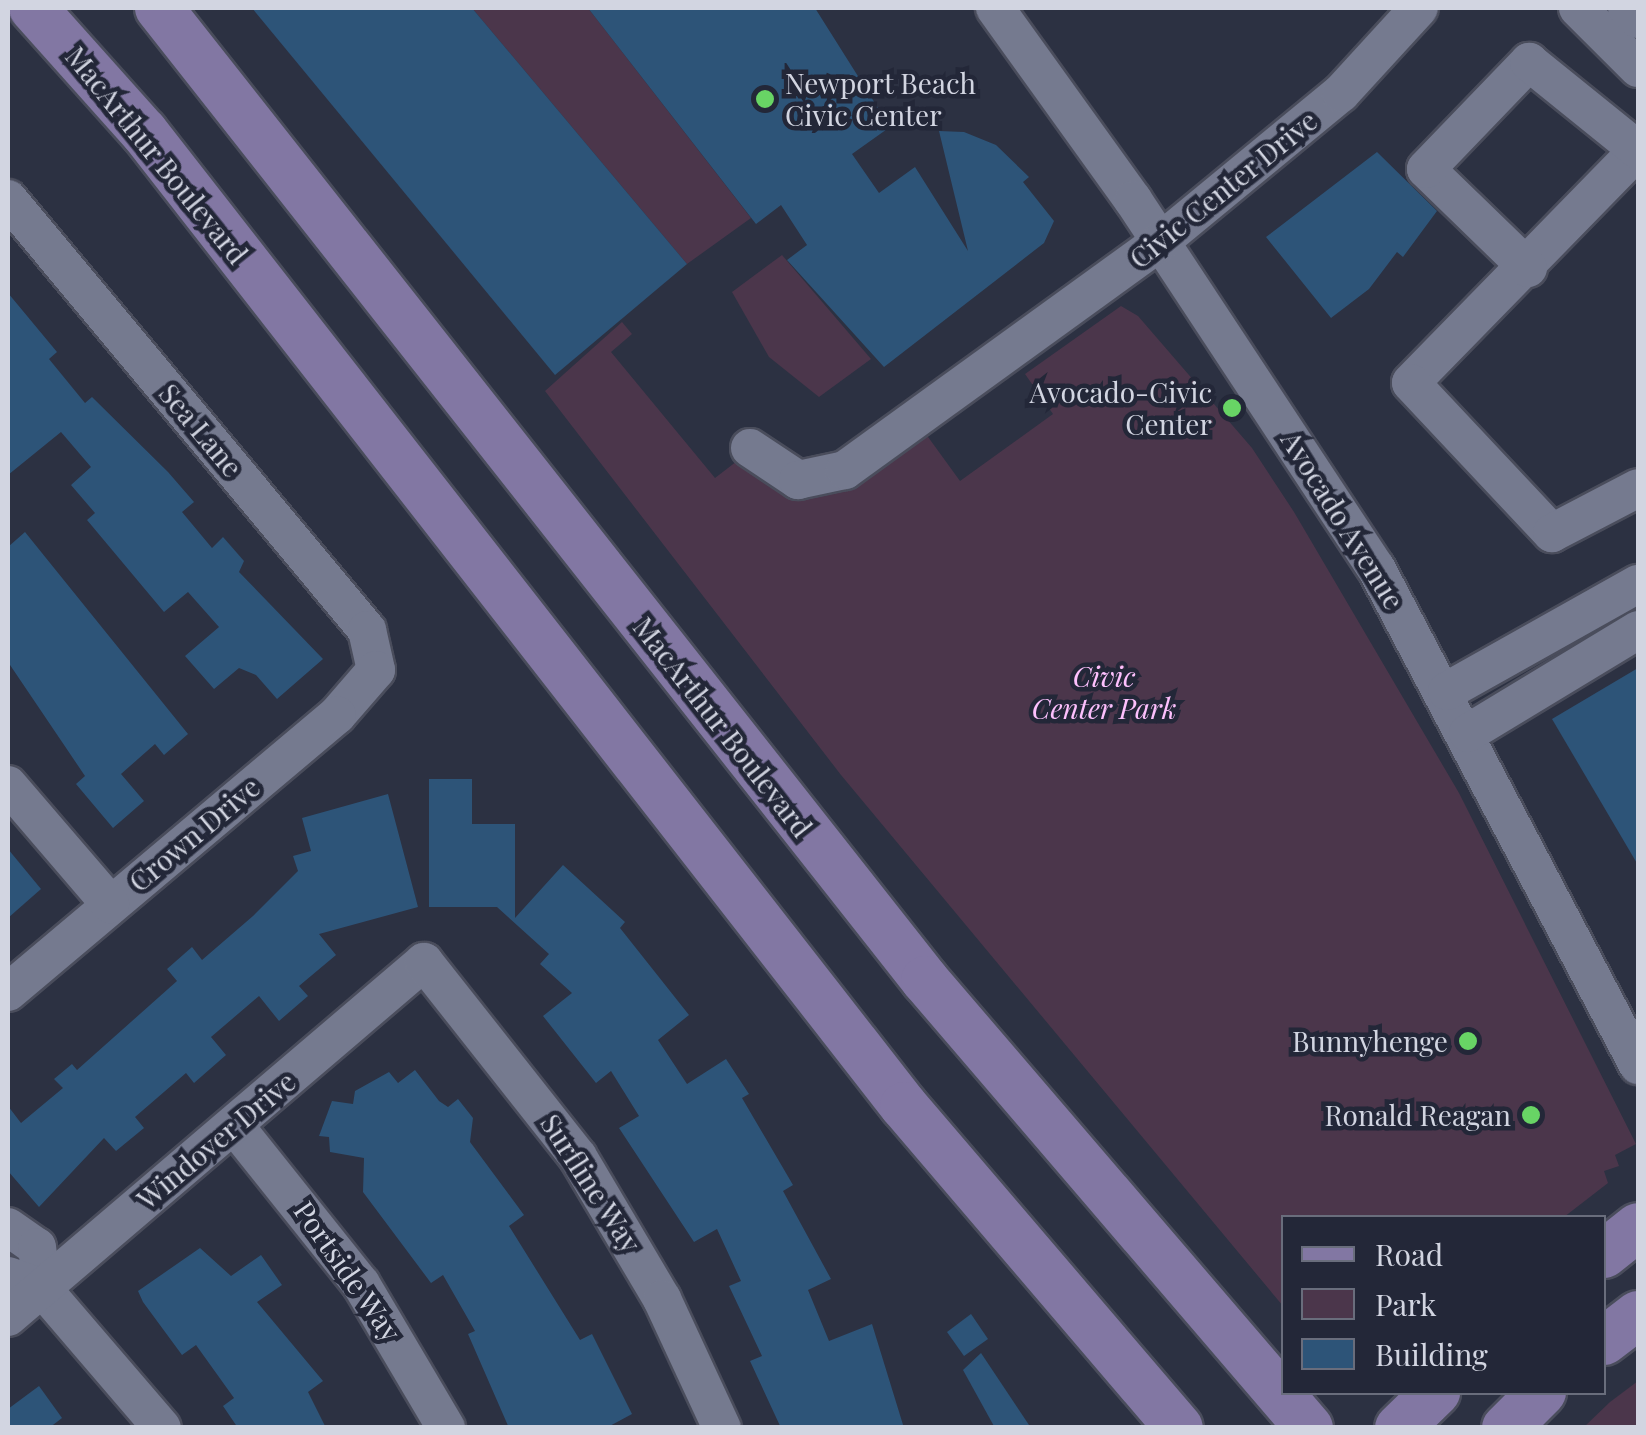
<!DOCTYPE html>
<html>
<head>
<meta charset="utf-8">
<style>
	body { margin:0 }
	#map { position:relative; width:1646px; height:1435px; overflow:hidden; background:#2c3142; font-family:"Playfair Display",serif }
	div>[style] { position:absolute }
	.green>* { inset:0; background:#4b364b }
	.building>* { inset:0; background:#2d5478 }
	.roads { filter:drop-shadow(2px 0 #4a4d5c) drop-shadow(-2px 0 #4a4d5c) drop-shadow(0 2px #4a4d5c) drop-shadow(0 -2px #4a4d5c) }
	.minor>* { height:38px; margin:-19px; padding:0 19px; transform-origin:19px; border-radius:19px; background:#757a8f }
	.major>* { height:48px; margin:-24px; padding:0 24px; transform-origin:24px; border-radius:24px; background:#8277a3 }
	.dots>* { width:28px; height:28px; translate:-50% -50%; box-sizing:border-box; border:5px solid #232738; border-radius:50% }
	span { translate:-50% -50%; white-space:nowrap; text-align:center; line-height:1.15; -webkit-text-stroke:9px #232738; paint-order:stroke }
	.poi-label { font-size:28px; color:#d2d5e1 }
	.left { translate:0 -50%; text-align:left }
	.right { translate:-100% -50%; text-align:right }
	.street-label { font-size:28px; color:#d2d5e1 }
	.park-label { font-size:28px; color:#fdc0fd; font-style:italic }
	.frame { position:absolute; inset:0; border:10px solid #d2d5e1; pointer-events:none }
	.legend { position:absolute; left:1281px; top:1215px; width:325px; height:180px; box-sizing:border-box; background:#232738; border:2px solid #696d7c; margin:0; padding:12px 18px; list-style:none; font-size:30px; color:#d2d5e1 }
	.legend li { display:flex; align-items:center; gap:20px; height:50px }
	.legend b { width:50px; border:2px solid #696d7c }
</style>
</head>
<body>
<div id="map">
	<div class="green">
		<i style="clip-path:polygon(472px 8px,588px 8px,751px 218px,687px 264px)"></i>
		<i style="clip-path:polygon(782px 255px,871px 359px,819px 397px,769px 357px,732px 292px)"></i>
		<i style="clip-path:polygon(1121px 306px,1138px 316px,1252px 448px,1294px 512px,1459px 793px,1636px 1144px,1615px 1155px,1619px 1166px,1604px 1171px,1608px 1183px,1564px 1217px,1284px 1218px,1283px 1306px,841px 775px,545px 391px,622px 322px,632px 334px,611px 352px,715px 478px,741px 458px,785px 490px,923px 430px,960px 481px,1053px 414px,1025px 374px)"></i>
		<i style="clip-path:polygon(1638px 1381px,1638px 1427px,1584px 1427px,1610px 1402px)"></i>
	</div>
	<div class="building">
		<i style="clip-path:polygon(252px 8px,472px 8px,687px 264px,555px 375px)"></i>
		<i style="clip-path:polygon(588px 8px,815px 8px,890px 127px,852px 154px,879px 193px,915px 167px,968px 251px,939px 131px,964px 132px,996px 145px,1029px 177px,1023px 182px,1054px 221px,1044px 243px,884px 367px,787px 260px,807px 245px,781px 205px,756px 224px)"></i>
		<i style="clip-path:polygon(1377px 152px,1437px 211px,1403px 257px,1397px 252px,1369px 289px,1331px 318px,1266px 237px)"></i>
		<i style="clip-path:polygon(8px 293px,57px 352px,49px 359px,85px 403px,92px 397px,168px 472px,194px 502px,182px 512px,212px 548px,223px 537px,244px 561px,239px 572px,323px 659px,277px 699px,256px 675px,239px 668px,214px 689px,185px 656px,219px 627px,188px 592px,164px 612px,87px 520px,95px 513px,71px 485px,91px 467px,61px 432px,8px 475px)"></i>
		<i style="clip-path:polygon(25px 532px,188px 734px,164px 755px,155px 744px,121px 774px,144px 801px,113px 828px,76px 784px,85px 776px,8px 662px,8px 547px)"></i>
		<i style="clip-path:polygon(1638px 668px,1638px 865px,1552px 719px)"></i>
		<i style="clip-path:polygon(429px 779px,472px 779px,472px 824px,515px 824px,515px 918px,563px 865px,625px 922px,620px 928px,689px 1015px,658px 1040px,687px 1084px,726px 1059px,749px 1094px,742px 1098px,793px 1185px,783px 1191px,831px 1279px,808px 1290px,829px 1341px,872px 1324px,904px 1428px,781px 1428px,750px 1361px,762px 1356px,729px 1286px,741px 1281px,717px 1229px,694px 1242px,619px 1128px,639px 1116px,611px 1071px,596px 1083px,543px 1016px,572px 993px,540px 964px,549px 954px,497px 907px,429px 907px)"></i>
		<i style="clip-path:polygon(388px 794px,418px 907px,319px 934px,336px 955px,299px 986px,308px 996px,279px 1021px,259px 996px,211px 1037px,226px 1055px,194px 1083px,186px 1073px,135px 1117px,144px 1128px,116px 1151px,104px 1138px,39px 1207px,8px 1171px,8px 1106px,21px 1123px,63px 1088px,54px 1079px,72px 1064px,77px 1070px,177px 981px,167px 969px,192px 947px,202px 960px,253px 916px,298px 871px,293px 856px,311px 851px,302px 818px)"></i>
		<i style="clip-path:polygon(8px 849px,41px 889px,8px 918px)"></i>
		<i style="clip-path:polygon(415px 1070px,439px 1101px,448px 1107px,458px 1099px,473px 1118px,470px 1142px,524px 1215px,509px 1226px,580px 1340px,592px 1334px,632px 1414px,606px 1428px,509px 1428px,468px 1334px,475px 1331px,443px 1275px,431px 1283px,363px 1192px,364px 1158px,330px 1152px,329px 1137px,319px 1136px,332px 1101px,353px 1104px,355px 1091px,389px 1072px,398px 1083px)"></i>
		<i style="clip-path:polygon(200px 1248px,231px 1276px,261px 1255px,282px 1285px,257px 1302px,323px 1381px,308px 1392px,326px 1428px,238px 1428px,223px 1406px,234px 1398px,196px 1345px,182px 1355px,143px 1302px,138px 1291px)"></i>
		<i style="clip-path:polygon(971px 1314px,988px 1339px,964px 1356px,947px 1332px)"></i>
		<i style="clip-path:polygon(981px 1353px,1031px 1428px,995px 1428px,963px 1370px)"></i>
		<i style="clip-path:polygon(39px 1386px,62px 1418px,49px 1428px,8px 1428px,8px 1409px)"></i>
	</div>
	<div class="roads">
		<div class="minor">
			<i style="left:995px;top:8px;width:236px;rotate:54.3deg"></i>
			<i style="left:1133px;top:200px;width:441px;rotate:56.6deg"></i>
			<i style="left:1376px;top:568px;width:562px;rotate:62.2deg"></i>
			<i style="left:1578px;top:8px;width:85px;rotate:45deg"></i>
			<i style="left:1627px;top:8px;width:16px;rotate:45deg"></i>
			<i style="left:1638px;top:150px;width:325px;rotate:134.3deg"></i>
			<i style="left:1411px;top:383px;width:206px;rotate:46.8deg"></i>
			<i style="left:1552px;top:533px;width:97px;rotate:-27.6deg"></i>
			<i style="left:8px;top:199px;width:561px;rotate:50.21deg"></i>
			<i style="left:367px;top:630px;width:41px;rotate:77.3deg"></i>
			<i style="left:376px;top:670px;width:60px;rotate:130.9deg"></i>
			<i style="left:337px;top:715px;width:430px;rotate:139.9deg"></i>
			<i style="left:1528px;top:268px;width:142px;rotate:-135.9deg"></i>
			<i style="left:1426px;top:169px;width:149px;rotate:-46.1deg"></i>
			<i style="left:1529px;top:62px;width:140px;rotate:38.9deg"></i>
			<i style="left:750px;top:448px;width:58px;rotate:33.7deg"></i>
			<i style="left:798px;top:480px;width:48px;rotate:-12deg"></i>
			<i style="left:845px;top:470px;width:389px;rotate:-35.9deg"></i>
			<i style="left:1160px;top:242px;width:234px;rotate:-39.5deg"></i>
			<i style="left:1341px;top:93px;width:115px;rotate:-47.5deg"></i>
			<i style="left:1447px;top:691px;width:219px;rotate:-29.3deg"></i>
			<i style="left:1468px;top:733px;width:199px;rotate:-31.2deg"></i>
			<i style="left:8px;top:785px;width:157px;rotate:49.4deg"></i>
			<i style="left:234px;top:1125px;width:203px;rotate:51.4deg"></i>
			<i style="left:361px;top:1284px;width:167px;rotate:59.4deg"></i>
			<i style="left:8px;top:1227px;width:35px;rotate:35deg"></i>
			<i style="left:37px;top:1247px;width:41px;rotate:83deg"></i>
			<i style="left:8px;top:1276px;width:36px;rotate:19deg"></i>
			<i style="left:42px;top:1288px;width:184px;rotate:49.4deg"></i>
			<i style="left:8px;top:1317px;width:547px;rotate:-40.48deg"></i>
			<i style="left:424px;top:962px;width:248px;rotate:51.7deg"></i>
			<i style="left:578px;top:1157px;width:165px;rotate:59.4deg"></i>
			<i style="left:662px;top:1299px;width:142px;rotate:65.1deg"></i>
		</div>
		<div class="major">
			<i style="left:33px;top:8px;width:166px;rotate:48.2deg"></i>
			<i style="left:144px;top:132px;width:1235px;rotate:52.04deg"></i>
			<i style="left:904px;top:1106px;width:423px;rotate:49.5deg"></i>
			<i style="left:159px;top:8px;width:1238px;rotate:51.76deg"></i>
			<i style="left:925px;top:980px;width:590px;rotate:49.4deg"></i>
			<i style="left:1604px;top:1254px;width:43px;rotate:-38.5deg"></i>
			<i style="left:1604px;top:1341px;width:43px;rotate:-37.4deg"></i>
			<i style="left:1399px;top:1428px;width:52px;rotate:-44.2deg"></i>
			<i style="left:1506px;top:1428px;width:51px;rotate:-45deg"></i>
		</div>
	</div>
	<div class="dots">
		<i style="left:765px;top:99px;background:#68d465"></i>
		<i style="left:1232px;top:408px;background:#68d465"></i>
		<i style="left:1468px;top:1041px;background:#68d465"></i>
		<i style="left:1531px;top:1115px;background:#68d465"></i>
	</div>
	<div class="poi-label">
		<span class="left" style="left:785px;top:99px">Newport Beach<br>Civic Center</span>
		<span class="right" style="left:1212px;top:408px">Avocado-Civic<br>Center</span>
		<span class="right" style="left:1448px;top:1041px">Bunnyhenge</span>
		<span class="right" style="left:1511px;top:1115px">Ronald Reagan</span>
	</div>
	<div class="street-label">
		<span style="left:157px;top:155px;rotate:51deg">MacArthur Boulevard</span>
		<span style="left:1223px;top:189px;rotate:-39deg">Civic Center Drive</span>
		<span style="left:201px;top:430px;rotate:50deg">Sea Lane</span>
		<span style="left:1343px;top:520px;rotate:58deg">Avocado Avenue</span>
		<span style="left:723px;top:727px;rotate:52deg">MacArthur Boulevard</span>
		<span style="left:194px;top:834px;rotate:-40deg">Crown Drive</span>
		<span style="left:216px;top:1140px;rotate:-40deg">Windover Drive</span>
		<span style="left:591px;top:1183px;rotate:57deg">Surfline Way</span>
		<span style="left:348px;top:1271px;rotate:55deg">Portside Way</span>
	</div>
	<div class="park-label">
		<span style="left:1104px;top:692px">Civic<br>Center Park</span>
	</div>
	<div class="frame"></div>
	<ul class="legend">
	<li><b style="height:12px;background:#8277a3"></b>Road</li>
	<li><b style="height:28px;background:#4b364b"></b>Park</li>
	<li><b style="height:28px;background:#2d5478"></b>Building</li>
	</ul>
</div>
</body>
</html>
